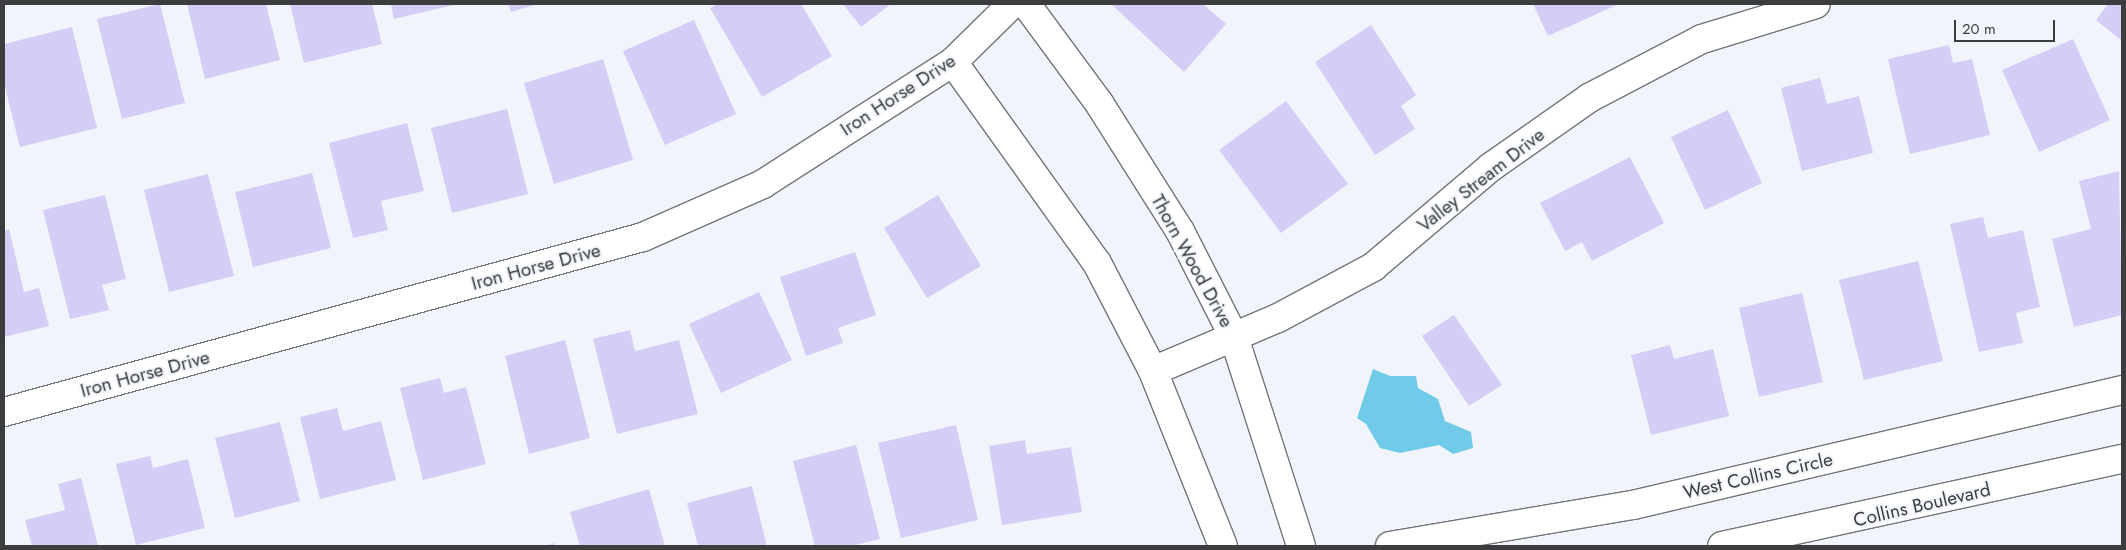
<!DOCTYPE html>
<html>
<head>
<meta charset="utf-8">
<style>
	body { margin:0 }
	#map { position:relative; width:2126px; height:550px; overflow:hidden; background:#f1f5fb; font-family:Jost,sans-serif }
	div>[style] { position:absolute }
	.water>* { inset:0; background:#70cbe8 }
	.building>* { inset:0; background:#d4cdf6 }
	.roads { filter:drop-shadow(1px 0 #72757a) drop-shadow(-1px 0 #72757a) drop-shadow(0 1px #72757a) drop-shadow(0 -1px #72757a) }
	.minor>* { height:28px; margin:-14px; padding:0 14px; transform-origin:14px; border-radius:14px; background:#fff }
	span { translate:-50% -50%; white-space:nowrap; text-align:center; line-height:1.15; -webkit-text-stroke:4px #f1f5fb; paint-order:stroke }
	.street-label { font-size:19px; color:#3b3d3f }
	.frame { position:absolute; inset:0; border:5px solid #3b3d3f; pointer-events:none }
	.scale { position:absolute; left:1954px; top:20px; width:101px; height:22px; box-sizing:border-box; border:2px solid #3b3d3f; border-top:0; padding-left:6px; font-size:15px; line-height:18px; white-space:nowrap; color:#3b3d3f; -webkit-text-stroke:4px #f1f5fb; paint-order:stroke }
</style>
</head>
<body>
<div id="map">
	<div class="water">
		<i style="clip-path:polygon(1373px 369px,1390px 376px,1416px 376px,1418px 388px,1438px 399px,1445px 421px,1471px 432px,1473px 448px,1453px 454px,1439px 445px,1400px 453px,1380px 448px,1366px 424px,1357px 418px)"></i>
	</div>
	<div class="building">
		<i style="clip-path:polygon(160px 4px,185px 103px,122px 119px,97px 19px)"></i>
		<i style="clip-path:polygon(187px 4px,266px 4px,280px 60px,205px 79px)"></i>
		<i style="clip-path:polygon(290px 4px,372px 4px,382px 44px,304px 63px)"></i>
		<i style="clip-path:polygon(391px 4px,458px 4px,394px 19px)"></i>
		<i style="clip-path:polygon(508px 4px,538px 4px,511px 12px)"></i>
		<i style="clip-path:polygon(718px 4px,801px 4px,832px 56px,762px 97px,710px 8px)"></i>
		<i style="clip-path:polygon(843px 4px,891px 4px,861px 27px)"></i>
		<i style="clip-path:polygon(1111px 4px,1203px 4px,1226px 24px,1184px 72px)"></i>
		<i style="clip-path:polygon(1533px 4px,1619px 4px,1548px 36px)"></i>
		<i style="clip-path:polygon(2108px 4px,2122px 4px,2122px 41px,2096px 20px)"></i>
		<i style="clip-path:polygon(694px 20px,736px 114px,665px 145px,623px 51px)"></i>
		<i style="clip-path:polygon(1371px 25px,1416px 95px,1401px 106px,1415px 129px,1375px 155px,1315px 62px)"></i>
		<i style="clip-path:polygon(72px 27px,97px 128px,20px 147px,4px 83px,4px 44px)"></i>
		<i style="clip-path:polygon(2073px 39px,2110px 120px,2039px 152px,2002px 70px)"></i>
		<i style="clip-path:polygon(1949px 45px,1953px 63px,1972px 59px,1990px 135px,1910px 154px,1888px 59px)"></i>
		<i style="clip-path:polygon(603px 59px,633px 160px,554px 184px,524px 83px)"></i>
		<i style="clip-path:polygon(1820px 78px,1827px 104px,1859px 96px,1873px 153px,1802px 171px,1781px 88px)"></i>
		<i style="clip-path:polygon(1286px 101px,1348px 184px,1281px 233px,1219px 150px)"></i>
		<i style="clip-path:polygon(507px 109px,528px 194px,452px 213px,431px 128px)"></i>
		<i style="clip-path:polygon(1728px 110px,1762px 183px,1705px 210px,1671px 137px)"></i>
		<i style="clip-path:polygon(407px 123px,424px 191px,381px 201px,388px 230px,353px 238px,329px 143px)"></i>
		<i style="clip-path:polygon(1630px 157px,1664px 223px,1592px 261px,1582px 242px,1565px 251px,1540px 203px)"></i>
		<i style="clip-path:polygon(2119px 171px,2122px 315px,2074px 327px,2052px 239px,2091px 229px,2079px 181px)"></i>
		<i style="clip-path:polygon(312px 173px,331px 248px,253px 267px,235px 192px)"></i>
		<i style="clip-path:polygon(208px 174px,234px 276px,169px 292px,144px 190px)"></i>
		<i style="clip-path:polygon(105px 195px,126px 279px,102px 285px,109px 310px,70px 319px,43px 210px)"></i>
		<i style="clip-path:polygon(938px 195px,981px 266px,927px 298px,884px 228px)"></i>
		<i style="clip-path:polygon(1983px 217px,1988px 238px,2023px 230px,2040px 307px,2016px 313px,2023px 343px,1979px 352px,1950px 224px)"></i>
		<i style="clip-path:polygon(9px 229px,24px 292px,39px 288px,49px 326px,4px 337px,4px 231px)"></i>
		<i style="clip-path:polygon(855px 252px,876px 315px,838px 328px,843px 343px,806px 356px,780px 277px)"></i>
		<i style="clip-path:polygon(1918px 261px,1943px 361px,1864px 380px,1839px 280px)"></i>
		<i style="clip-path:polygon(759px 292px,792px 360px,721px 393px,689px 324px)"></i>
		<i style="clip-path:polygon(1802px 293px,1823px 382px,1759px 397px,1739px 308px)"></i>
		<i style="clip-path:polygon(1454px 315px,1502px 385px,1469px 406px,1422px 336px)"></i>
		<i style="clip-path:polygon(630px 330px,635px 351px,679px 340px,698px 414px,617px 434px,593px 339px)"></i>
		<i style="clip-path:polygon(565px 340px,590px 438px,529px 454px,505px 356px)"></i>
		<i style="clip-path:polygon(1670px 345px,1674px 359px,1713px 349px,1729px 416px,1651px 435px,1631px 355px)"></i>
		<i style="clip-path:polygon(440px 378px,444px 393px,466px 387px,486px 464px,423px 480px,400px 388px)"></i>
		<i style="clip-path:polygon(337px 408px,343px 431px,381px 421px,396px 480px,320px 499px,300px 417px)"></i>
		<i style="clip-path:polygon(280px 422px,300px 501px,235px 518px,215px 438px)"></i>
		<i style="clip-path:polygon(956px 425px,978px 520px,901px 538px,878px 443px)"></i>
		<i style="clip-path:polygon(1025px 440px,1027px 454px,1071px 447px,1082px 512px,1002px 525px,989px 446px)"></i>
		<i style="clip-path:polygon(856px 445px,880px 539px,851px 546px,815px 546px,793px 461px)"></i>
		<i style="clip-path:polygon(150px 456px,153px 468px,188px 459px,205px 528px,136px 545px,116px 464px)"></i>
		<i style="clip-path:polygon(81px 478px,98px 546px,32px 546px,25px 520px,65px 510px,58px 484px)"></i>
		<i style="clip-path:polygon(752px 486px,767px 546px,698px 546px,687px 503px)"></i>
		<i style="clip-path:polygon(649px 489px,665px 546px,580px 546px,570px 512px)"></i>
		<i style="clip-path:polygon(554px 543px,555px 546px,544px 546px)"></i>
	</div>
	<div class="roads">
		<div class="minor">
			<i style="left:1026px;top:4px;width:123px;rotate:53.6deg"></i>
			<i style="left:1099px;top:103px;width:151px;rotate:57.7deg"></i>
			<i style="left:1180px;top:231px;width:119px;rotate:63deg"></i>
			<i style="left:1234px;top:337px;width:219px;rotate:72.2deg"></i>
			<i style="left:953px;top:62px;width:247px;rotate:54.4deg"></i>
			<i style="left:1097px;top:263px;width:122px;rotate:62.6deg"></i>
			<i style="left:1153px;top:371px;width:188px;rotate:68.2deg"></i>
			<i style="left:1153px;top:371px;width:136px;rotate:-23deg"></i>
			<i style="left:1278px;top:318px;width:108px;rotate:-28.2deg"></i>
			<i style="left:1373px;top:267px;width:155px;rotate:-40.3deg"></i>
			<i style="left:1491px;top:167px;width:120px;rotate:-35.1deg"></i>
			<i style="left:1589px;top:98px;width:127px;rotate:-27.6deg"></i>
			<i style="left:1702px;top:39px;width:119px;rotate:-17.1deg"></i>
			<i style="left:4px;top:412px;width:663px;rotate:-15.32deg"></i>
			<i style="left:643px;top:237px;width:131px;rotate:-23.8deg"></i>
			<i style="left:763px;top:184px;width:226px;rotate:-32.7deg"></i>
			<i style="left:953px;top:62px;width:83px;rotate:-44.5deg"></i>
			<i style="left:1390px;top:546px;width:246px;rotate:-9.6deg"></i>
			<i style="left:1633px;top:505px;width:502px;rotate:-13.23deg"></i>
			<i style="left:1722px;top:546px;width:409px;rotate:-12.3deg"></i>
		</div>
	</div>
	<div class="street-label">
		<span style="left:898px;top:95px;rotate:-33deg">Iron Horse Drive</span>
		<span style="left:1481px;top:180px;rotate:-38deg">Valley Stream Drive</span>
		<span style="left:1192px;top:261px;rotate:61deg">Thorn Wood Drive</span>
		<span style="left:536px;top:267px;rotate:-15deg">Iron Horse Drive</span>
		<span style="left:145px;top:374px;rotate:-15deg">Iron Horse Drive</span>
		<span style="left:1758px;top:476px;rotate:-13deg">West Collins Circle</span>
		<span style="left:1922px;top:505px;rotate:-13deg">Collins Boulevard</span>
	</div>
	<div class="frame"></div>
	<div class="scale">20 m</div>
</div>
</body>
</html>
